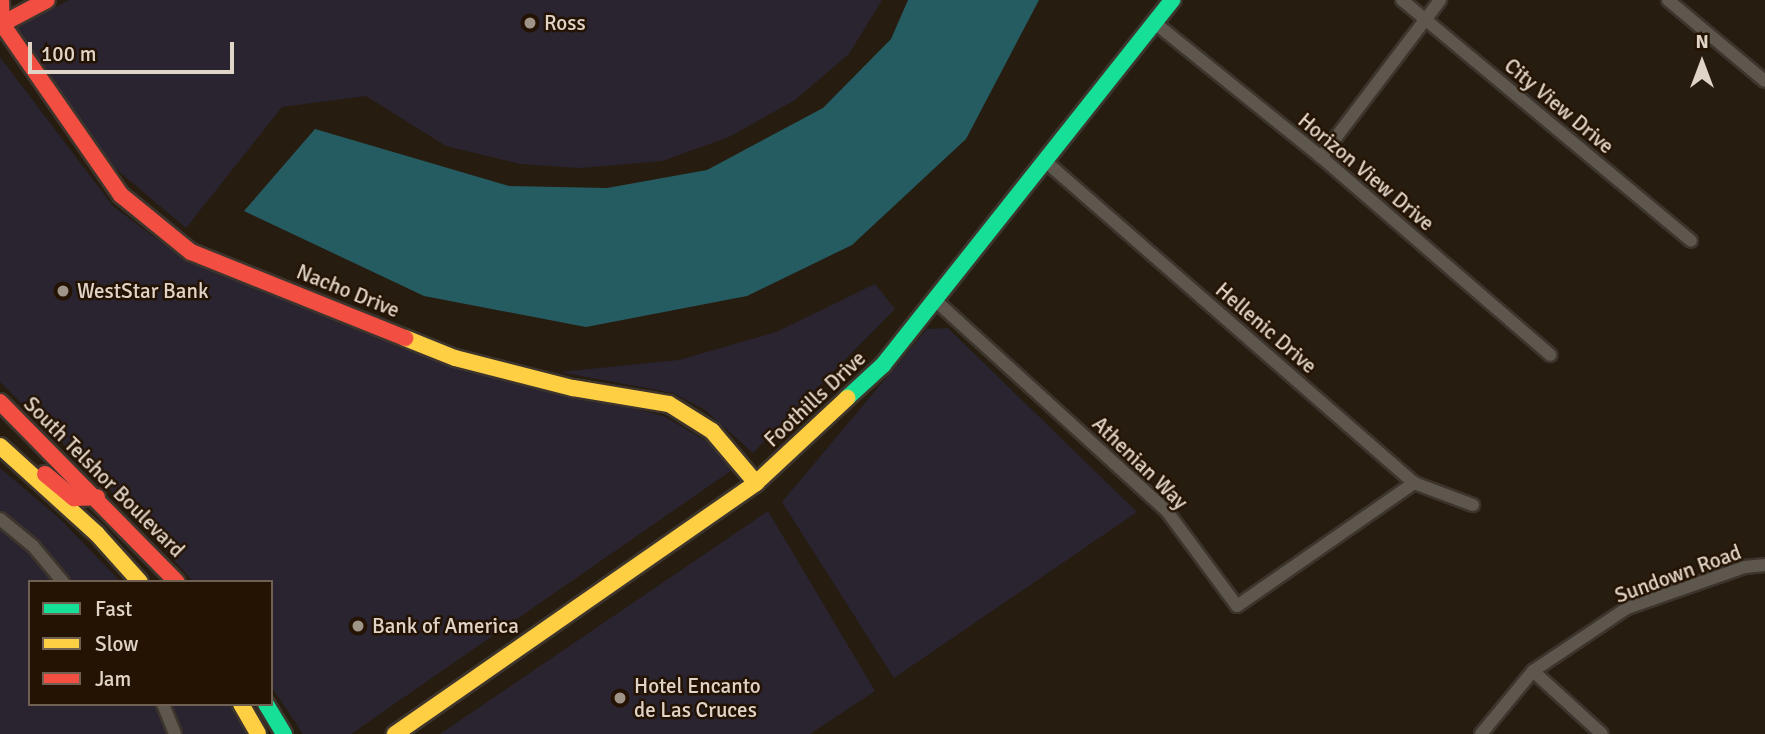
<!DOCTYPE html>
<html>
<head>
<meta charset="utf-8">
<style>
	body { margin:0 }
	#map { position:relative; width:1765px; height:734px; overflow:hidden; background:#261c10; font-family:Signika,sans-serif }
	div>[style] { position:absolute }
	.commercial>* { inset:0; background:#292430 }
	.water>* { inset:0; background:#255c62 }
	.roads { filter:drop-shadow(2px 0 #3d352d) drop-shadow(-2px 0 #3d352d) drop-shadow(0 2px #3d352d) drop-shadow(0 -2px #3d352d) }
	.street>* { height:12px; margin:-6px; padding:0 6px; transform-origin:6px; border-radius:6px; background:#5e574e }
	.fast>* { height:16px; margin:-8px; padding:0 8px; transform-origin:8px; border-radius:8px; background:#16e098 }
	.slow>* { height:16px; margin:-8px; padding:0 8px; transform-origin:8px; border-radius:8px; background:#ffcf43 }
	.jam>* { height:16px; margin:-8px; padding:0 8px; transform-origin:8px; border-radius:8px; background:#f24e42 }
	.dots>* { width:19px; height:19px; translate:-50% -50%; box-sizing:border-box; border:4px solid #241302; border-radius:50% }
	span { translate:-50% -50%; white-space:nowrap; text-align:center; line-height:1.15; -webkit-text-stroke:5px #241302; paint-order:stroke }
	.poi-label { font-size:21px; color:#e0d4c8 }
	.left { translate:0 -50%; text-align:left }
	.street-label { font-size:21px; color:#e0d4c8 }
	.legend { position:absolute; left:28px; top:580px; width:245px; height:126px; box-sizing:border-box; background:#241302; border:2px solid #6f6051; margin:0; padding:9px 12px; list-style:none; font-size:21px; color:#e0d4c8 }
	.legend li { display:flex; align-items:center; gap:14px; height:35px }
	.legend b { width:35px; border:2px solid #6f6051 }
	.north { position:absolute; left:1667px; top:28px; width:70px; height:70px; -webkit-text-stroke:5px #241302; paint-order:stroke; rotate:0deg; font-size:19px; font-weight:700; line-height:28px; text-align:center; color:#e0d4c8 }
	.north::after { content:''; display:block; margin:auto; width:24px; height:32px; background:#e0d4c8; clip-path:polygon(50% 0,100% 100%,50% 72%,0 100%) }
	.scale { position:absolute; left:28px; top:42px; width:206px; height:32px; box-sizing:border-box; border:4px solid #e0d4c8; border-top:0; padding-left:9px; font-size:21px; line-height:24px; white-space:nowrap; color:#e0d4c8; -webkit-text-stroke:5px #241302; paint-order:stroke }
</style>
</head>
<body>
<div id="map">
	<div class="commercial">
		<i style="clip-path:polygon(69px 0,882px 0,849px 54px,795px 100px,729px 137px,662px 161px,580px 168px,520px 164px,446px 146px,366px 96px,282px 107px,186px 228px,116px 169px,14px 28px)"></i>
		<i style="clip-path:polygon(0 57px,113px 206px,174px 252px,455px 366px,664px 416px,706px 441px,732px 470px,351px 734px,303px 734px,271px 686px,271px 582px,193px 582px,136px 516px,0 382px)"></i>
		<i style="clip-path:polygon(875px 284px,895px 309px,753px 453px,705px 410px,673px 393px,560px 372px,679px 360px,776px 332px)"></i>
		<i style="clip-path:polygon(948px 328px,1137px 512px,894px 678px,782px 502px,927px 329px)"></i>
		<i style="clip-path:polygon(0 468px,58px 517px,121px 582px,30px 582px,30px 704px,241px 704px,258px 734px,0 734px)"></i>
		<i style="clip-path:polygon(768px 511px,875px 691px,810px 734px,440px 734px)"></i>
	</div>
	<div class="water">
		<i style="clip-path:polygon(908px 0,1039px 0,966px 139px,852px 245px,747px 296px,586px 327px,424px 296px,244px 211px,315px 129px,509px 186px,607px 188px,707px 170px,823px 108px,891px 39px)"></i>
	</div>
	<div class="roads">
		<div class="street">
			<i style="left:1402px;top:0;width:376px;rotate:39.8deg"></i>
			<i style="left:1668px;top:0;width:126px;rotate:39.9deg"></i>
			<i style="left:1155px;top:23px;width:213px;rotate:38.9deg"></i>
			<i style="left:1321px;top:157px;width:303px;rotate:40.8deg"></i>
			<i style="left:1321px;top:157px;width:197px;rotate:-52.8deg"></i>
			<i style="left:1045px;top:161px;width:490px;rotate:41.1deg"></i>
			<i style="left:1414px;top:483px;width:63px;rotate:20.4deg"></i>
			<i style="left:936px;top:301px;width:311px;rotate:42.3deg"></i>
			<i style="left:1166px;top:510px;width:119px;rotate:53.5deg"></i>
			<i style="left:1237px;top:606px;width:216px;rotate:-34.8deg"></i>
			<i style="left:0;top:519px;width:43px;rotate:39.3deg"></i>
			<i style="left:33px;top:546px;width:47px;rotate:50.2deg"></i>
			<i style="left:1533px;top:671px;width:93px;rotate:42.4deg"></i>
			<i style="left:163px;top:704px;width:32px;rotate:68deg"></i>
			<i style="left:1481px;top:734px;width:82px;rotate:-50.5deg"></i>
			<i style="left:1533px;top:671px;width:113px;rotate:-33.8deg"></i>
			<i style="left:1627px;top:608px;width:125px;rotate:-19.2deg"></i>
			<i style="left:1745px;top:567px;width:20px;rotate:-6deg"></i>
		</div>
		<div class="fast">
			<i style="left:847px;top:398px;width:49px;rotate:-42.5deg"></i>
			<i style="left:883px;top:365px;width:466px;rotate:-51.6deg"></i>
			<i style="left:266px;top:704px;width:35px;rotate:59deg"></i>
		</div>
		<div class="slow">
			<i style="left:405px;top:338px;width:54px;rotate:21.8deg"></i>
			<i style="left:455px;top:358px;width:122px;rotate:14.3deg"></i>
			<i style="left:573px;top:388px;width:97px;rotate:9.5deg"></i>
			<i style="left:669px;top:404px;width:51px;rotate:32.1deg"></i>
			<i style="left:712px;top:431px;width:68px;rotate:49.8deg"></i>
			<i style="left:0;top:446px;width:131px;rotate:42.2deg"></i>
			<i style="left:97px;top:534px;width:64px;rotate:48.1deg"></i>
			<i style="left:241px;top:704px;width:34px;rotate:60deg"></i>
			<i style="left:395px;top:734px;width:440px;rotate:-34.8deg"></i>
			<i style="left:756px;top:483px;width:125px;rotate:-43deg"></i>
		</div>
		<div class="jam">
			<i style="left:1px;top:0;width:23px;rotate:88deg"></i>
			<i style="left:0;top:21px;width:212px;rotate:55.2deg"></i>
			<i style="left:121px;top:195px;width:90px;rotate:39.2deg"></i>
			<i style="left:191px;top:252px;width:231px;rotate:21.9deg"></i>
			<i style="left:0;top:25px;width:53px;rotate:-28deg"></i>
			<i style="left:0;top:402px;width:252px;rotate:45.5deg"></i>
			<i style="left:45px;top:474px;width:38px;rotate:40deg"></i>
			<i style="left:74px;top:498px;width:23px;rotate:-2deg"></i>
		</div>
	</div>
	<div class="dots">
		<i style="left:530px;top:23px;background:#9f9488"></i>
		<i style="left:63px;top:291px;background:#9f9488"></i>
		<i style="left:358px;top:626px;background:#9f9488"></i>
		<i style="left:620px;top:698px;background:#9f9488"></i>
	</div>
	<div class="poi-label">
		<span class="left" style="left:544px;top:23px">Ross</span>
		<span class="left" style="left:77px;top:291px">WestStar Bank</span>
		<span class="left" style="left:372px;top:626px">Bank of America</span>
		<span class="left" style="left:634px;top:698px">Hotel Encanto<br>de Las Cruces</span>
	</div>
	<div class="street-label">
		<span style="left:1559px;top:106px;rotate:40deg">City View Drive</span>
		<span style="left:1366px;top:172px;rotate:40deg">Horizon View Drive</span>
		<span style="left:348px;top:291px;rotate:22deg">Nacho Drive</span>
		<span style="left:1266px;top:328px;rotate:41deg">Hellenic Drive</span>
		<span style="left:815px;top:399px;rotate:-43deg">Foothills Drive</span>
		<span style="left:1140px;top:463px;rotate:44deg">Athenian Way</span>
		<span style="left:104px;top:477px;rotate:45deg">South Telshor Boulevard</span>
		<span style="left:1678px;top:574px;rotate:-20deg">Sundown Road</span>
	</div>
	<ul class="legend">
	<li><b style="height:9px;background:#16e098"></b>Fast</li>
	<li><b style="height:9px;background:#ffcf43"></b>Slow</li>
	<li><b style="height:9px;background:#f24e42"></b>Jam</li>
	</ul>
	<div class="north">N</div>
	<div class="scale">100 m</div>
</div>
</body>
</html>
